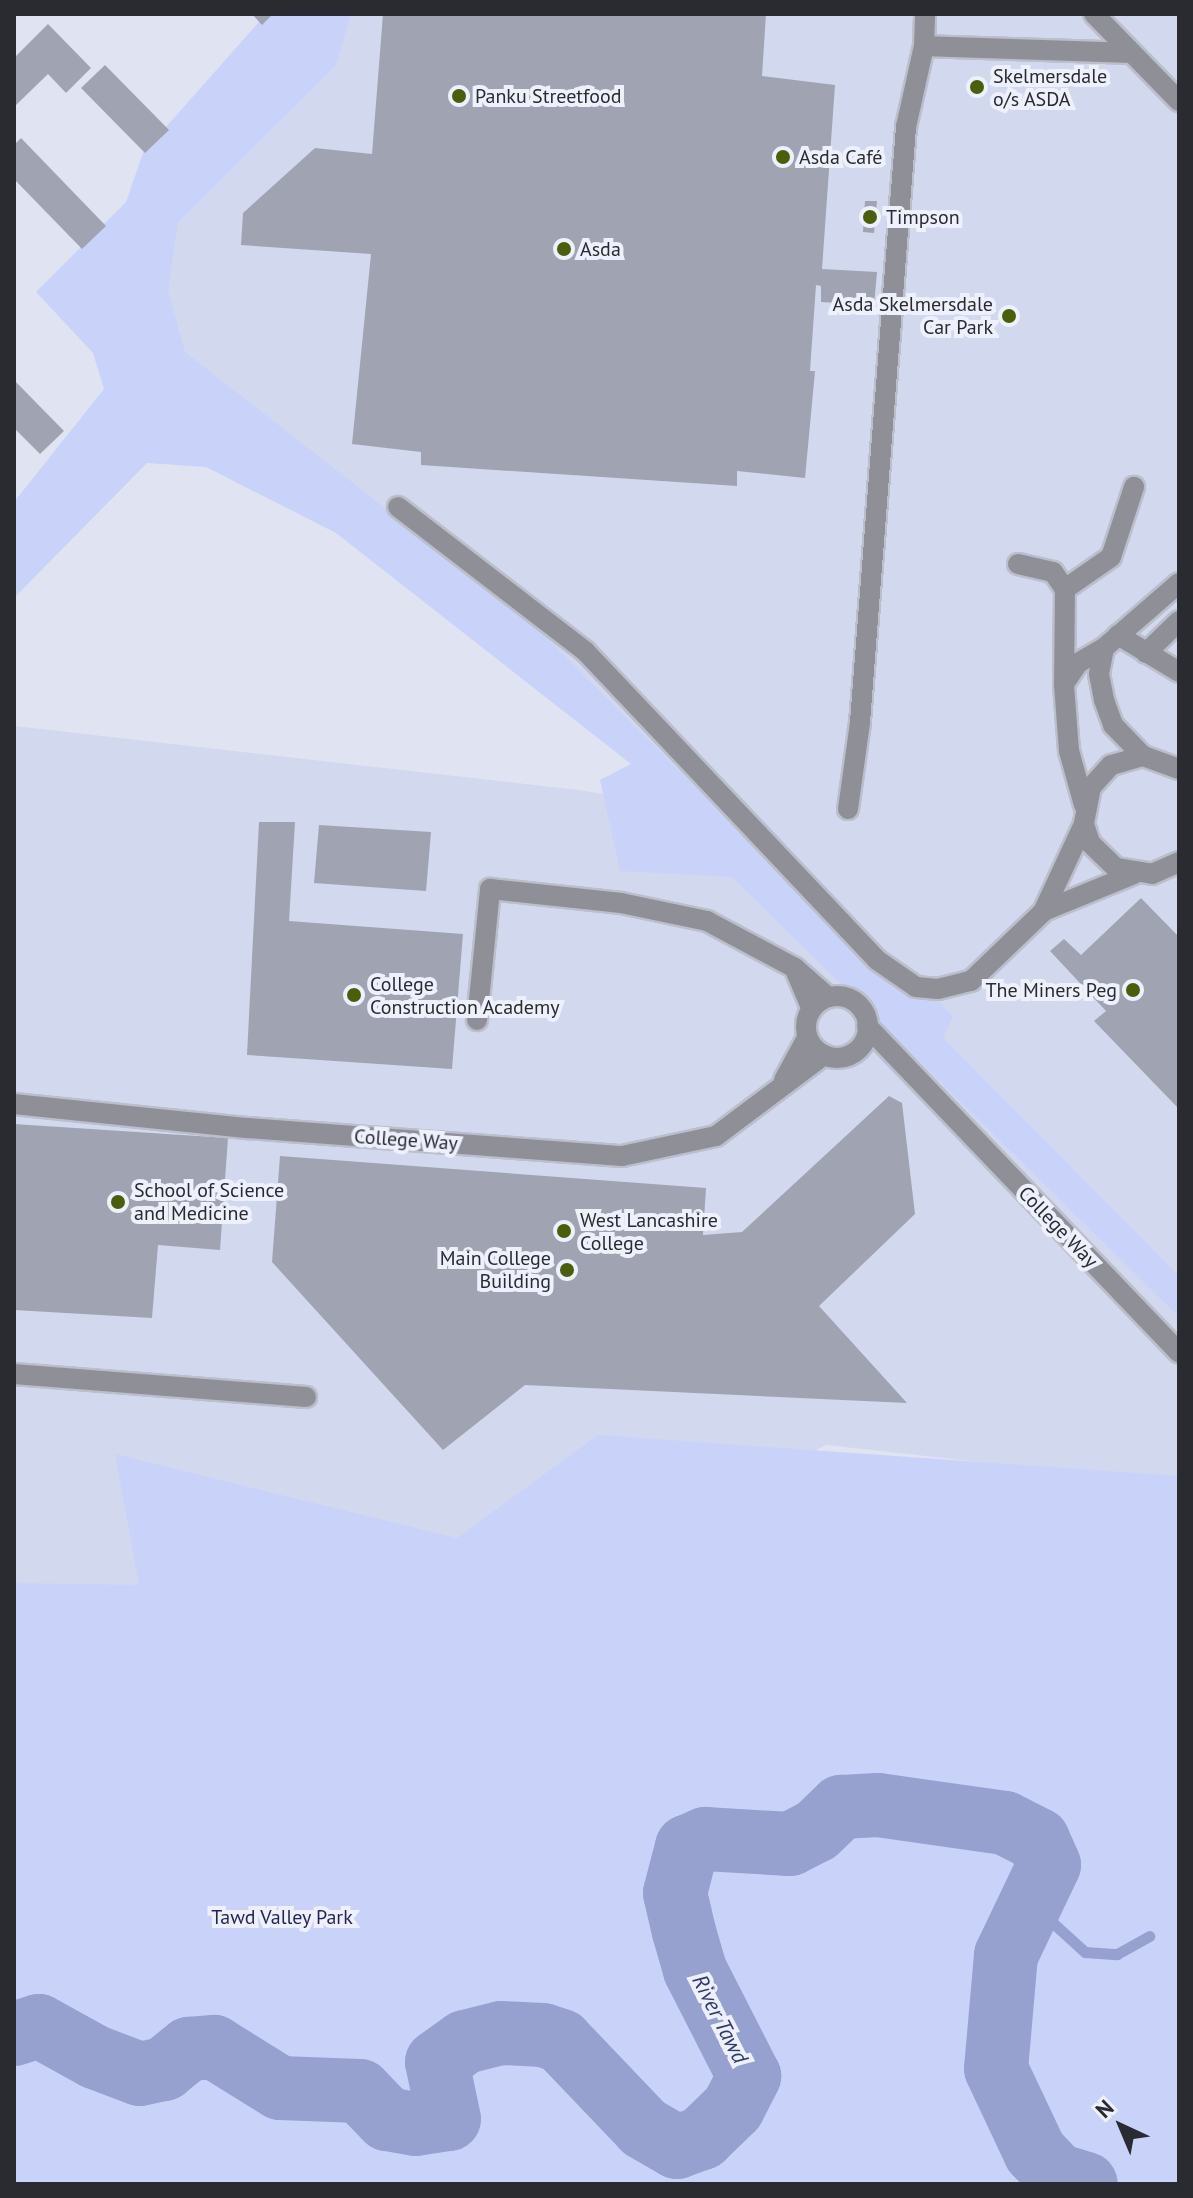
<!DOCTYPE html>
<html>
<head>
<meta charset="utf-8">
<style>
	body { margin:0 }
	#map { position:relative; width:1193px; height:2198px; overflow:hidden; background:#e0e3f2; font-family:"PT Sans",sans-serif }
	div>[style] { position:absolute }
	.built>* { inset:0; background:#d2d8ee }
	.green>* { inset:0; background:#c9d3fa }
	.stream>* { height:11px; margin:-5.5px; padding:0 5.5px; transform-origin:5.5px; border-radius:5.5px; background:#96a1d0 }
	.river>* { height:64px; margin:-32px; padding:0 32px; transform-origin:32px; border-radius:32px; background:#96a1d0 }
	.building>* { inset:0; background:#a0a4b2 }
	.roads { filter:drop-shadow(2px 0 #bbbecb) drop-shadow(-2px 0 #bbbecb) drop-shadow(0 2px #bbbecb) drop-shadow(0 -2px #bbbecb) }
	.service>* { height:20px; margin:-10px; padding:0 10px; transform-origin:10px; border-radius:10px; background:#8f9097 }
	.minor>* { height:20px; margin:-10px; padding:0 10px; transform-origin:10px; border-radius:10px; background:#8f9097 }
	.minor>.ring { margin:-10px; padding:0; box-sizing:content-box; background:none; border:20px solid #8f9097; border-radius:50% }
	.dots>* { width:22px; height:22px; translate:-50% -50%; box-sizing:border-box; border:4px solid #eef1fd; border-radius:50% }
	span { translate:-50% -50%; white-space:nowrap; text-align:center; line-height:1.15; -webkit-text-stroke:8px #eef1fd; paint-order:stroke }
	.poi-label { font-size:20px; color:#292b30 }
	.left { translate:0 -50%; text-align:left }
	.right { translate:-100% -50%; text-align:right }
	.street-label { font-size:20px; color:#292b30 }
	.park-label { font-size:20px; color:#1f245c }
	.water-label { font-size:22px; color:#313973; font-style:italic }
	.frame { position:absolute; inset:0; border:16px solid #292b30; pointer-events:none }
	.north { position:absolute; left:1081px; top:2086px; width:80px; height:80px; -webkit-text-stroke:6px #eef1fd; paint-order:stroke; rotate:316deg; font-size:22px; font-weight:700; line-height:32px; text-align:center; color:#292b30 }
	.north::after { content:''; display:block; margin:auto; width:28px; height:36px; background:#292b30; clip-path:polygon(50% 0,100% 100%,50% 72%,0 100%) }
</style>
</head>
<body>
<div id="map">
	<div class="built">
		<i style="clip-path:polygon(343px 14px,1179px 14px,1179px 1484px,827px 1445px,511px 1581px,242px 1575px,14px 1604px,14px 726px,578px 790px,699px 809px,159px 337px,164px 226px)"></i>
	</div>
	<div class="green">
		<i style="clip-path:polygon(266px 14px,351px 14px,336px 65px,178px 222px,168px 290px,185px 352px,531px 622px,896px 988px,937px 999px,953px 1017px,943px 1038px,1179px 1276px,1179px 1317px,732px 877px,620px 871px,600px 780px,631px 764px,336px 533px,206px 467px,147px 463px,14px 598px,14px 502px,104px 389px,93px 353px,36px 292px,126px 202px,143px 153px)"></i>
		<i style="clip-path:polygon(598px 1435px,1179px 1476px,1179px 2184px,14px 2184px,14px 1583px,139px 1585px,115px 1454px,457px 1538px)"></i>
	</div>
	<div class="stream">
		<i style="left:1032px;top:1904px;width:72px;rotate:42.2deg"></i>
		<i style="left:1085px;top:1952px;width:32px;rotate:4deg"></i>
		<i style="left:1117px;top:1954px;width:37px;rotate:-29deg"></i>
	</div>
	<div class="river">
		<i style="left:14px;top:2034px;width:26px;rotate:-18deg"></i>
		<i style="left:39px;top:2026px;width:64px;rotate:29deg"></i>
		<i style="left:95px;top:2057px;width:48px;rotate:20.7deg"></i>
		<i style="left:140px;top:2074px;width:25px;rotate:-12deg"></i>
		<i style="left:164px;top:2069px;width:32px;rotate:-39deg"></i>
		<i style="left:189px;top:2049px;width:25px;rotate:-5deg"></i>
		<i style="left:214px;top:2047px;width:78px;rotate:31.8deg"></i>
		<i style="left:280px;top:2088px;width:80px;rotate:2.1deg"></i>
		<i style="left:360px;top:2091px;width:39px;rotate:46deg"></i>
		<i style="left:387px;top:2119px;width:29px;rotate:10deg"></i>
		<i style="left:416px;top:2124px;width:33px;rotate:-9deg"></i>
		<i style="left:449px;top:2119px;width:58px;rotate:-101.9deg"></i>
		<i style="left:437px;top:2062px;width:34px;rotate:-36deg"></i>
		<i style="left:465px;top:2042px;width:37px;rotate:-14deg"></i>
		<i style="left:501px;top:2033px;width:42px;rotate:2.7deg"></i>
		<i style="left:543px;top:2035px;width:19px;rotate:18deg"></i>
		<i style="left:561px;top:2041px;width:120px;rotate:46.3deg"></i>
		<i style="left:644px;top:2128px;width:38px;rotate:30deg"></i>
		<i style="left:677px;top:2147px;width:27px;rotate:-20deg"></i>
		<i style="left:702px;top:2138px;width:43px;rotate:-44.1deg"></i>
		<i style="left:733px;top:2108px;width:36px;rotate:-63deg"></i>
		<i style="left:749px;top:2076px;width:119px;rotate:-117deg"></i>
		<i style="left:695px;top:1970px;width:40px;rotate:-106deg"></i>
		<i style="left:684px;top:1932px;width:40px;rotate:-103deg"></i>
		<i style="left:675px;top:1893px;width:48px;rotate:-75.4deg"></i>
		<i style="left:687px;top:1847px;width:20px;rotate:-24deg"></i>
		<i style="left:705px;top:1839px;width:85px;rotate:3.4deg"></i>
		<i style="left:790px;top:1844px;width:29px;rotate:-27deg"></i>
		<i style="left:816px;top:1831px;width:35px;rotate:-44deg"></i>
		<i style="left:841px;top:1807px;width:37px;rotate:-3deg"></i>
		<i style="left:878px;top:1805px;width:128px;rotate:8.1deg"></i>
		<i style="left:1005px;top:1823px;width:37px;rotate:27deg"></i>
		<i style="left:1038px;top:1840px;width:27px;rotate:66deg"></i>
		<i style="left:1049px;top:1865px;width:100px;rotate:115.5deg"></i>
		<i style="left:1006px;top:1955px;width:114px;rotate:95deg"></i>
		<i style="left:996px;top:2069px;width:92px;rotate:64.8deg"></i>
		<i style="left:1035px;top:2152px;width:32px;rotate:46deg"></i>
		<i style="left:1057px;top:2175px;width:30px;rotate:17deg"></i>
	</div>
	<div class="building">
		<i style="clip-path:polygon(252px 14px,273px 14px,262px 25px)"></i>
		<i style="clip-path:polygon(383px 14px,766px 14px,762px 76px,835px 85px,822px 269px,877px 272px,874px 305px,821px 302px,821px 286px,816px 285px,810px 371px,815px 371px,805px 478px,737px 471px,737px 486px,421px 465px,421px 452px,352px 444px,371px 254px,241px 245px,243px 213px,315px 148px,372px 154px)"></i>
		<i style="clip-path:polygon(48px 24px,91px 68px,66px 93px,48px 74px,14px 107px,14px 58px)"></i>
		<i style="clip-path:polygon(105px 65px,169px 130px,145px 153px,81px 88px)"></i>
		<i style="clip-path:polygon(21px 138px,106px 226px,82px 249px,14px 179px,14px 145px)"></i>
		<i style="clip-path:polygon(865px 201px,877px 201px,874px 233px,863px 232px)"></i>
		<i style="clip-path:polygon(14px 380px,64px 431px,40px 454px,14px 428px)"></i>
		<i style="clip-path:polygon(259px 822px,295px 822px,289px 921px,463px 934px,452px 1069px,247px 1055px)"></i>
		<i style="clip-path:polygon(319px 825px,431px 832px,426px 891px,314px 883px)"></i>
		<i style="clip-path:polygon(1141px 898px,1179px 937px,1179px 1109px,1094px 1021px,1106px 1011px,1050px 951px,1064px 939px,1081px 955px)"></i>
		<i style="clip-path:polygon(889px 1096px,902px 1103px,915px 1214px,819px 1306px,907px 1403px,525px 1385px,443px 1450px,272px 1262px,280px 1156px,706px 1188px,703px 1235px,742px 1232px)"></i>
		<i style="clip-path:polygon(14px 1124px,228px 1138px,220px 1250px,158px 1245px,152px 1318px,14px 1310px)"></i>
	</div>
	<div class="roads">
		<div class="service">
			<i style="left:1094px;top:14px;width:122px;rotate:45.7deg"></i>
			<i style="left:924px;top:46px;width:207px;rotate:1.9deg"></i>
			<i style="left:398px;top:507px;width:236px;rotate:37.6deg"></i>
			<i style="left:585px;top:651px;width:425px;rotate:46.6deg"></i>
			<i style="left:877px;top:960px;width:47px;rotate:34.7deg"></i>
			<i style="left:916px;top:987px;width:22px;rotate:5deg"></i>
			<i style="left:938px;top:989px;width:34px;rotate:-14deg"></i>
			<i style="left:971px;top:981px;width:100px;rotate:-43.8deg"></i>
			<i style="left:1043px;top:912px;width:97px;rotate:-65deg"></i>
			<i style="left:1018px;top:564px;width:36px;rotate:13deg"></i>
			<i style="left:1053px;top:572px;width:21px;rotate:55deg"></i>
			<i style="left:1065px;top:589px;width:95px;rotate:90.6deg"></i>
			<i style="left:1065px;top:589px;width:56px;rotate:-34.8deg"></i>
			<i style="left:1111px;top:557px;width:74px;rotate:-71.8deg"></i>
			<i style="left:1118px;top:635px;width:71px;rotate:31.2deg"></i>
			<i style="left:1104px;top:648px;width:26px;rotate:101deg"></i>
			<i style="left:1099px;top:674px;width:26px;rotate:79deg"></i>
			<i style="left:1104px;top:700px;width:27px;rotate:70deg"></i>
			<i style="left:1113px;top:725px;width:43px;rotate:45.9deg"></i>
			<i style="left:1146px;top:653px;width:46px;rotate:-44.1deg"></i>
			<i style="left:1084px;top:805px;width:56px;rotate:-105.5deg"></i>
			<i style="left:1069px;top:751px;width:67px;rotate:-94.3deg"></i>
			<i style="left:1064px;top:684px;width:25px;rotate:-56deg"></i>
			<i style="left:1078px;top:663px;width:30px;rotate:-30deg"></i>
			<i style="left:1104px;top:648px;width:99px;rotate:-40.9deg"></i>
			<i style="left:848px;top:809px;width:88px;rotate:-82.1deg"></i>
			<i style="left:860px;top:722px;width:597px;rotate:-85.58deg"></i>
			<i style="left:906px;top:127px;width:83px;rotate:-77.5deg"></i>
			<i style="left:924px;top:46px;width:32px;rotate:-88deg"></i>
			<i style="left:1046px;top:910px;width:95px;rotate:-22.2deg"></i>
			<i style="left:796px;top:972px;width:39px;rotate:67deg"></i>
			<i style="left:477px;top:1020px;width:132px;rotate:-84.3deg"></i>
			<i style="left:490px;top:889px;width:132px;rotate:6.1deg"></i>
			<i style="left:621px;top:903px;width:88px;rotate:11.8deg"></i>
			<i style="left:707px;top:921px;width:100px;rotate:28.1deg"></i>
			<i style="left:795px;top:968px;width:44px;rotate:41.3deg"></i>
			<i style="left:784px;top:1080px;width:48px;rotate:-61.3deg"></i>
			<i style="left:14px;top:1104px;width:235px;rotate:5.9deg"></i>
			<i style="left:248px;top:1128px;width:375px;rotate:4.3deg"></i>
			<i style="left:622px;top:1156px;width:96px;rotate:-12deg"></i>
			<i style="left:716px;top:1136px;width:135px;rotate:-36.9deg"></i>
			<i style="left:14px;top:1374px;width:293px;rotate:4.5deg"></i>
		</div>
		<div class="minor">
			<i style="left:1179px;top:769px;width:38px;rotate:-160deg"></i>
			<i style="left:1143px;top:756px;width:33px;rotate:164deg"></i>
			<i style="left:1111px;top:765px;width:30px;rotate:132deg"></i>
			<i style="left:1091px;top:787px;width:38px;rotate:101deg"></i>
			<i style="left:1084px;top:824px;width:20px;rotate:72deg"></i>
			<i style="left:1090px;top:843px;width:36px;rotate:44deg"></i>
			<i style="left:1116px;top:868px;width:36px;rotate:9deg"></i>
			<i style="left:1152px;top:874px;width:30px;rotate:-24deg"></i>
			<i class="ring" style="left:806px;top:996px;width:42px;height:42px"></i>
			<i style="left:867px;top:1026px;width:452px;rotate:46.3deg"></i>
		</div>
	</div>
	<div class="dots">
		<i style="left:977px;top:87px;background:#495f09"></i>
		<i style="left:459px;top:96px;background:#495f09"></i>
		<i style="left:783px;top:157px;background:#495f09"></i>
		<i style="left:870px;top:217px;background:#495f09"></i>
		<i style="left:564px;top:249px;background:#495f09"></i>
		<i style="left:1009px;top:316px;background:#495f09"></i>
		<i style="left:1133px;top:990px;background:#495f09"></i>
		<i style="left:354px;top:995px;background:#495f09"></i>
		<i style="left:118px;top:1202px;background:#495f09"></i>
		<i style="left:564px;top:1231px;background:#495f09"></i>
		<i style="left:567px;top:1270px;background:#495f09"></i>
	</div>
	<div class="poi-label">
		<span class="left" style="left:993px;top:88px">Skelmersdale<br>o/s ASDA</span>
		<span class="left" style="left:475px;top:96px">Panku Streetfood</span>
		<span class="left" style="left:799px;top:157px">Asda Café</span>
		<span class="left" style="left:886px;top:217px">Timpson</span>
		<span class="left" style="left:580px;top:249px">Asda</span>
		<span class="right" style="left:993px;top:316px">Asda Skelmersdale<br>Car Park</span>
		<span class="left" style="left:370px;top:996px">College<br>Construction Academy</span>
		<span class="right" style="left:1117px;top:990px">The Miners Peg</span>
		<span class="left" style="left:134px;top:1202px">School of Science<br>and Medicine</span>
		<span class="left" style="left:580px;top:1232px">West Lancashire<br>College</span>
		<span class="right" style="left:551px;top:1270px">Main College<br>Building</span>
	</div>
	<div class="street-label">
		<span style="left:406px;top:1140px;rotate:4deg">College Way</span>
		<span style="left:1058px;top:1227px;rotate:46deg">College Way</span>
	</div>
	<div class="park-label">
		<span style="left:282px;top:1917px">Tawd Valley Park</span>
	</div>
	<div class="water-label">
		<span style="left:720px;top:2019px;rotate:63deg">River Tawd</span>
	</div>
	<div class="frame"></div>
	<div class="north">N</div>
</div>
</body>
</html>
